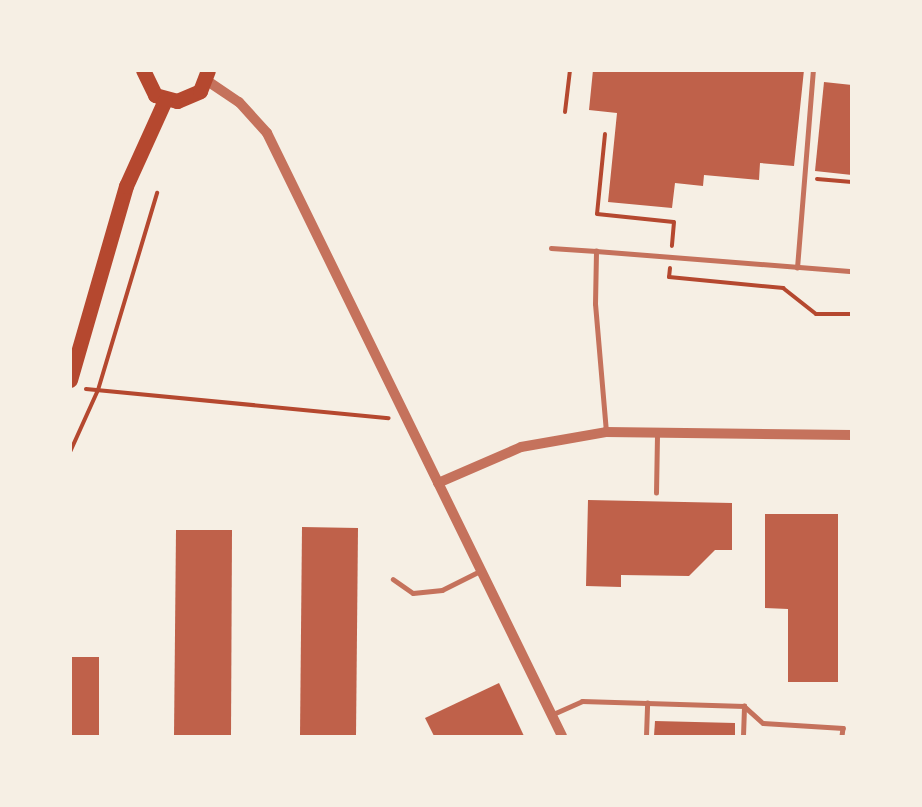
<!DOCTYPE html>
<html>
<head>
<meta charset="utf-8">
<style>
	body { margin:0 }
	#map { position:relative; width:922px; height:807px; overflow:hidden; background:#f6efe4; font-family:Barlow,sans-serif }
	div>[style] { position:absolute }
	.building>* { inset:0; background:#bf614a }
	.path>* { height:4px; margin:-2px; padding:0 2px; transform-origin:2px; border-radius:2px; background:#b5482f }
	.service>* { height:4.5px; margin:-2.25px; padding:0 2.25px; transform-origin:2.25px; border-radius:2.25px; background:#c5725c }
	.tertiary>* { height:10px; margin:-5px; padding:0 5px; transform-origin:5px; border-radius:5px; background:#c5725c }
	.primary>* { height:15px; margin:-7.5px; padding:0 7.5px; transform-origin:7.5px; border-radius:7.5px; background:#b5482f }
	span { translate:-50% -50%; white-space:nowrap; text-align:center; line-height:1.15; -webkit-text-stroke:6px #f6efe4; paint-order:stroke }
	.frame { position:absolute; inset:0; border:72px solid #f6efe4; pointer-events:none }
</style>
</head>
<body>
<div id="map">
	<div class="building">
		<i style="clip-path:polygon(593px 70px,804px 70px,794px 166px,760px 163px,759px 180px,704px 175px,703px 186px,675px 183px,672px 208px,608px 202px,617px 113px,589px 110px)"></i>
		<i style="clip-path:polygon(824px 82px,852px 85px,852px 175px,815px 171px)"></i>
		<i style="clip-path:polygon(588px 500px,732px 503px,732px 550px,715px 550px,689px 576px,621px 575px,621px 587px,586px 586px)"></i>
		<i style="clip-path:polygon(765px 514px,838px 514px,838px 682px,788px 682px,788px 609px,765px 608px)"></i>
		<i style="clip-path:polygon(302px 527px,358px 528px,356px 736px,300px 736px)"></i>
		<i style="clip-path:polygon(176px 530px,232px 530px,231px 736px,174px 736px)"></i>
		<i style="clip-path:polygon(70px 657px,99px 657px,99px 736px,70px 736px)"></i>
		<i style="clip-path:polygon(499px 683px,524px 736px,434px 736px,425px 718px)"></i>
		<i style="clip-path:polygon(655px 721px,735px 723px,735px 736px,654px 736px)"></i>
	</div>
	<div class="path">
		<i style="left:565px;top:112px;width:42px;rotate:-83.2deg"></i>
		<i style="left:605px;top:134px;width:80px;rotate:95.7deg"></i>
		<i style="left:597px;top:214px;width:77px;rotate:5.9deg"></i>
		<i style="left:674px;top:222px;width:24px;rotate:95deg"></i>
		<i style="left:817px;top:179px;width:35px;rotate:5deg"></i>
		<i style="left:670px;top:268px;width:9px;rotate:96deg"></i>
		<i style="left:669px;top:277px;width:115px;rotate:5.5deg"></i>
		<i style="left:783px;top:288px;width:42px;rotate:38.2deg"></i>
		<i style="left:816px;top:314px;width:36px"></i>
		<i style="left:86px;top:389px;width:304px;rotate:5.5deg"></i>
		<i style="left:70px;top:452px;width:68px;rotate:-65.7deg"></i>
		<i style="left:98px;top:390px;width:206px;rotate:-73.3deg"></i>
	</div>
	<div class="service">
		<i style="left:551px;top:248px;width:45px;rotate:3.8deg"></i>
		<i style="left:797px;top:268px;width:199px;rotate:-85.4deg"></i>
		<i style="left:606px;top:432px;width:128px;rotate:-94.9deg"></i>
		<i style="left:595px;top:304px;width:53px;rotate:-88.9deg"></i>
		<i style="left:596px;top:251px;width:257px;rotate:4.5deg"></i>
		<i style="left:656px;top:493px;width:60px;rotate:-89deg"></i>
		<i style="left:393px;top:579px;width:24px;rotate:35deg"></i>
		<i style="left:413px;top:593px;width:29px;rotate:-6deg"></i>
		<i style="left:442px;top:590px;width:42px;rotate:-26.6deg"></i>
		<i style="left:551px;top:715px;width:34px;rotate:-24deg"></i>
		<i style="left:582px;top:701px;width:162px;rotate:1.8deg"></i>
		<i style="left:744px;top:706px;width:25px;rotate:42deg"></i>
		<i style="left:763px;top:723px;width:80px;rotate:3.6deg"></i>
		<i style="left:843px;top:728px;width:8px;rotate:97deg"></i>
		<i style="left:646px;top:736px;width:33px;rotate:-88deg"></i>
		<i style="left:743px;top:736px;width:30px;rotate:-88deg"></i>
	</div>
	<div class="tertiary">
		<i style="left:206px;top:80px;width:40px;rotate:34deg"></i>
		<i style="left:239px;top:102px;width:42px;rotate:47.9deg"></i>
		<i style="left:267px;top:133px;width:671px;rotate:63.93deg"></i>
		<i style="left:438px;top:483px;width:90px;rotate:-23.4deg"></i>
		<i style="left:521px;top:447px;width:86px;rotate:-10deg"></i>
		<i style="left:606px;top:432px;width:246px;rotate:0.7deg"></i>
	</div>
	<div class="primary">
		<i style="left:143px;top:70px;width:28px;rotate:64deg"></i>
		<i style="left:155px;top:95px;width:23px;rotate:15deg"></i>
		<i style="left:177px;top:101px;width:25px;rotate:-23deg"></i>
		<i style="left:200px;top:91px;width:22px;rotate:-69deg"></i>
		<i style="left:70px;top:380px;width:202px;rotate:-73.9deg"></i>
		<i style="left:126px;top:186px;width:94px;rotate:-65.6deg"></i>
	</div>
	<div class="frame"></div>
</div>
</body>
</html>
